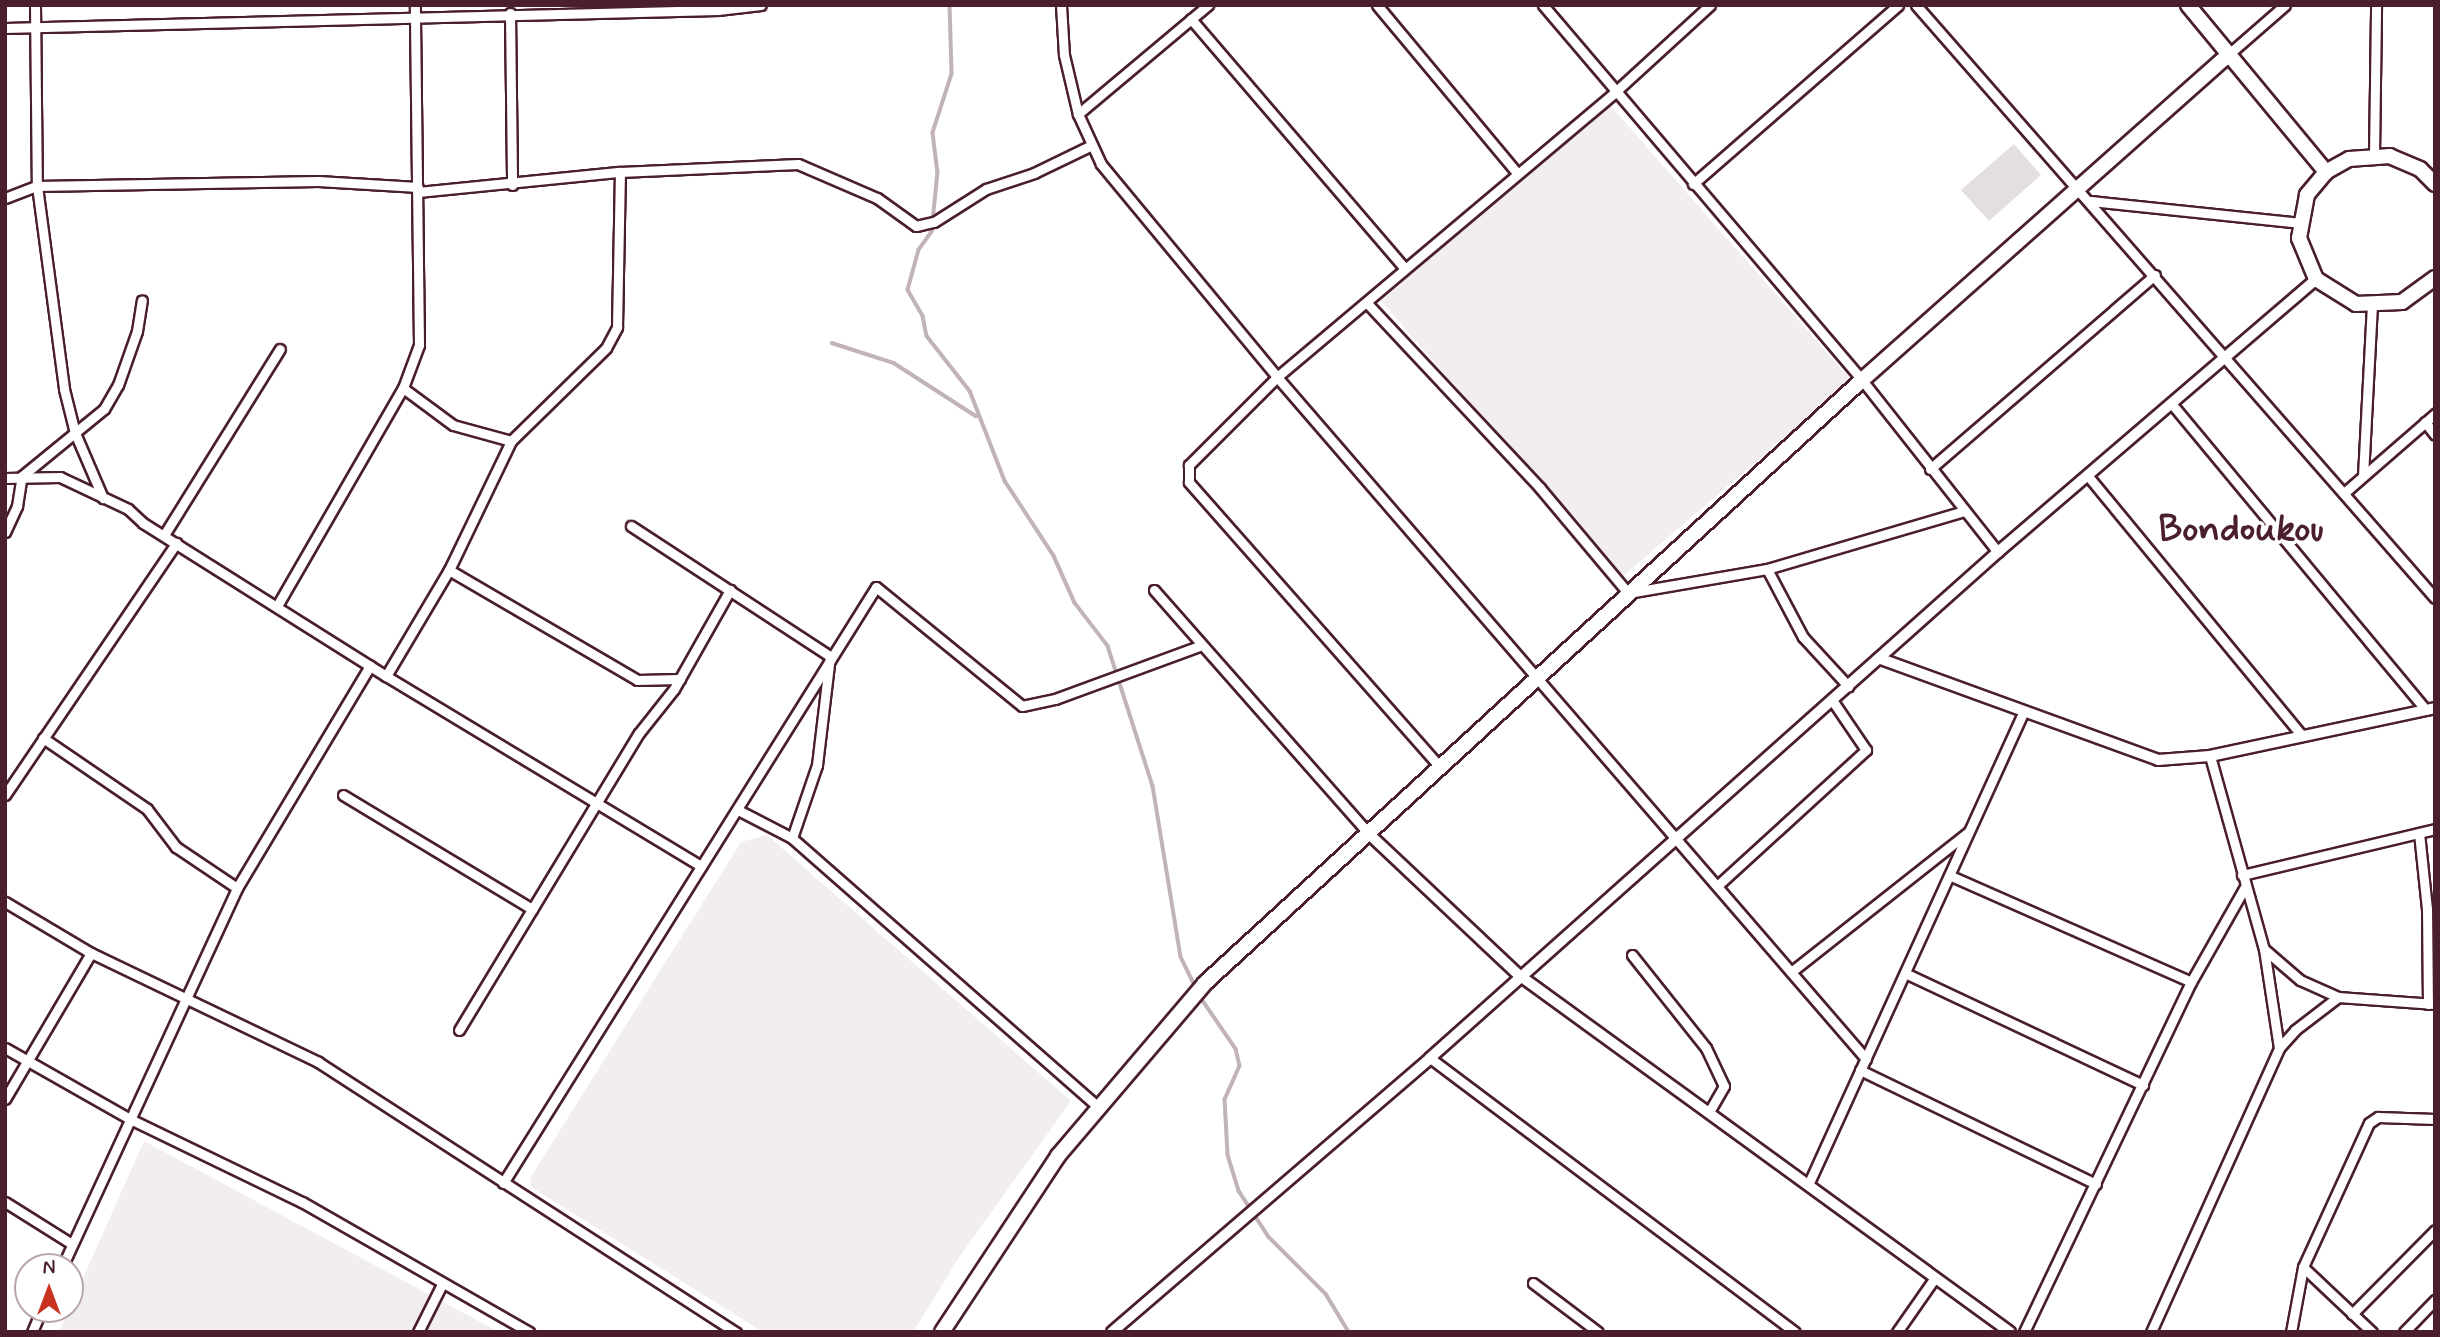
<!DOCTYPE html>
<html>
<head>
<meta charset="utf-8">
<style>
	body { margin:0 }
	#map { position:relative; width:2440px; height:1337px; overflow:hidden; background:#fff; font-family:Mynerve,sans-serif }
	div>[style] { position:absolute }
	.built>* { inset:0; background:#f2eeef }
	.green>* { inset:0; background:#e5dee0 }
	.stream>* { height:3.5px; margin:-1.75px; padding:0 1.75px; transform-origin:1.75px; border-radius:1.75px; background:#c1b3b6 }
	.roads { filter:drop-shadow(2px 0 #4a1f2b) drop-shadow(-2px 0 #4a1f2b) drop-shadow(0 2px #4a1f2b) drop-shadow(0 -2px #4a1f2b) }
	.minor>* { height:9px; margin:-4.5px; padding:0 4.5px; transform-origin:4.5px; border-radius:4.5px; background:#fff }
	.tertiary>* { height:10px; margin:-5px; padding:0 5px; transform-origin:5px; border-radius:5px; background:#fff }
	.primary>* { height:14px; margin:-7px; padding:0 7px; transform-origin:7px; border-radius:7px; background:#fff }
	span { translate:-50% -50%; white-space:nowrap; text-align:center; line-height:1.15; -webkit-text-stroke:7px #fff; paint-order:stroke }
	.town-label { font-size:38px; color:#4a1f2b; font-weight:700 }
	.frame { position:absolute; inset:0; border:7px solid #4a1f2b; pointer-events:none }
	.north { position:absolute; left:14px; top:1253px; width:70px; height:70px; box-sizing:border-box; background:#fff; border:2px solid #b7a5aa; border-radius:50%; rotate:0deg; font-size:19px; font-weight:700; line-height:28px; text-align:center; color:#4a1f2b }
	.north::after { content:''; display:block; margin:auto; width:24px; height:32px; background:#c8321e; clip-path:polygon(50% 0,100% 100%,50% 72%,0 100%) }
</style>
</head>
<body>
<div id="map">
	<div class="built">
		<i style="clip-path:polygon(1609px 104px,1851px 380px,1622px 577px,1381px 301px)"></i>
		<i style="clip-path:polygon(767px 835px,1071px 1101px,958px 1259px,913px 1332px,763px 1332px,531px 1187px,530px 1178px,741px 842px)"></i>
		<i style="clip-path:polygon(144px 1141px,499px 1332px,59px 1332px)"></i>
	</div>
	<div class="green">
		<i style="clip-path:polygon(2014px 144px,2041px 175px,1989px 221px,1961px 190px)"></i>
	</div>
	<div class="stream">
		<i style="left:950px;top:5px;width:69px;rotate:88.3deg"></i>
		<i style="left:952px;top:74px;width:62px;rotate:107.9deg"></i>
		<i style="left:933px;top:133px;width:39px;rotate:83deg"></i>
		<i style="left:938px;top:172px;width:60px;rotate:95.7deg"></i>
		<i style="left:932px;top:232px;width:22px;rotate:126deg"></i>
		<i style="left:919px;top:250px;width:41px;rotate:105.4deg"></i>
		<i style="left:908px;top:290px;width:30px;rotate:60deg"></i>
		<i style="left:923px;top:316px;width:20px;rotate:79deg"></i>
		<i style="left:927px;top:336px;width:70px;rotate:52deg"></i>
		<i style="left:970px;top:391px;width:97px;rotate:68.7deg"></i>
		<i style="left:1005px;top:481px;width:90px;rotate:56.8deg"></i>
		<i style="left:1054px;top:556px;width:51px;rotate:65.9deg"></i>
		<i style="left:1075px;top:603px;width:54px;rotate:52.5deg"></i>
		<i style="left:1108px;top:646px;width:147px;rotate:72.2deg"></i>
		<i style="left:1153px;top:786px;width:173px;rotate:80.7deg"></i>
		<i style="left:1181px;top:957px;width:34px;rotate:64deg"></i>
		<i style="left:832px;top:343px;width:65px;rotate:17.9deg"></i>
		<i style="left:894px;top:363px;width:98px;rotate:32.9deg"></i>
		<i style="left:1199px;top:995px;width:65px;rotate:55.6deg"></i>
		<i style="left:1236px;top:1049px;width:17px;rotate:77deg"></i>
		<i style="left:1240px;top:1066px;width:36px;rotate:114deg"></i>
		<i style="left:1225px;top:1099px;width:56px;rotate:86.9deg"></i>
		<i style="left:1228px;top:1155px;width:38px;rotate:73deg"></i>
		<i style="left:1239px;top:1191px;width:55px;rotate:56.9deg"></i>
		<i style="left:1269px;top:1237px;width:81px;rotate:45deg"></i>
		<i style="left:1326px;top:1294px;width:44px;rotate:58.8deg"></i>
	</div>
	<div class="roads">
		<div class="minor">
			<i style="left:35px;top:5px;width:181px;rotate:89.4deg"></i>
			<i style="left:37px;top:186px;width:205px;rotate:82.4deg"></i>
			<i style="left:64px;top:389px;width:45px;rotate:76deg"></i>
			<i style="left:75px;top:433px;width:71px;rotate:66.7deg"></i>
			<i style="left:1061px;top:5px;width:50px;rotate:86.6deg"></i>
			<i style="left:1064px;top:55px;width:61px;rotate:76.7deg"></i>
			<i style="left:1078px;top:114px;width:55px;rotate:65.3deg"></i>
			<i style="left:1101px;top:164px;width:276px;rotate:50.4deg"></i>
			<i style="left:1277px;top:377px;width:901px;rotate:49.18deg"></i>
			<i style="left:1377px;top:5px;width:217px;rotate:50.2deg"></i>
			<i style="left:1543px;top:5px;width:492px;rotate:49.6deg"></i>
			<i style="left:1862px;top:380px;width:219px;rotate:51.7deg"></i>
			<i style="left:1916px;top:5px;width:788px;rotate:48.81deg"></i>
			<i style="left:718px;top:10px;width:43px;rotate:-6.6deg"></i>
			<i style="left:510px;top:13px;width:172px;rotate:89.3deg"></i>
			<i style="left:1191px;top:19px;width:326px;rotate:49.4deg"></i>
			<i style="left:5px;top:28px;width:713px;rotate:-1.45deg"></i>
			<i style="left:718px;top:10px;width:5px;rotate:-90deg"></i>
			<i style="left:2230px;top:53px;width:73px;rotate:-41.1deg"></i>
			<i style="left:1078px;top:114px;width:170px;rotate:-40deg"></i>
			<i style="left:2374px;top:155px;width:150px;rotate:-89.2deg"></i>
			<i style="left:1693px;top:184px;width:272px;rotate:-41.1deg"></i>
			<i style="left:418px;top:192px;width:203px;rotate:-5.7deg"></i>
			<i style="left:620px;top:172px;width:178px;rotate:-2.6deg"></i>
			<i style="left:798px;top:164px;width:86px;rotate:23.3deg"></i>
			<i style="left:877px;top:198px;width:48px;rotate:35.7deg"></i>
			<i style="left:916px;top:226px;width:18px;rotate:-13deg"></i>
			<i style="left:934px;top:222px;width:62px;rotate:-32.4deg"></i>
			<i style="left:986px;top:189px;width:51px;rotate:-18.4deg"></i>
			<i style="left:1034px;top:173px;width:64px;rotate:-25.8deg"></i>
			<i style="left:5px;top:198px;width:34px;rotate:-21deg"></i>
			<i style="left:37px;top:186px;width:281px;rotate:-1deg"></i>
			<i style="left:318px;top:181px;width:100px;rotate:3.4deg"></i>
			<i style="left:2091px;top:201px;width:209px;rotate:6deg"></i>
			<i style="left:1367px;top:303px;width:253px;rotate:46.9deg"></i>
			<i style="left:1540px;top:488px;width:137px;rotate:50deg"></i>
			<i style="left:1628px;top:593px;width:141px;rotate:-9.8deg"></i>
			<i style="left:1767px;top:569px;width:205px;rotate:-16.4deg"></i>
			<i style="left:403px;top:388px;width:62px;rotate:36.5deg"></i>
			<i style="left:453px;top:425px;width:60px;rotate:15.4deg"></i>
			<i style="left:2171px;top:403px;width:399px;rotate:50.3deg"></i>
			<i style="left:2425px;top:422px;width:16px;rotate:52deg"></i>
			<i style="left:1930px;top:469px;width:297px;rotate:-40.8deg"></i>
			<i style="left:2088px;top:476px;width:337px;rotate:50.5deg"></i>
			<i style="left:2363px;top:476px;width:169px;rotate:-87deg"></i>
			<i style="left:5px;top:478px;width:55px;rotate:-1deg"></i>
			<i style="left:60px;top:477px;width:75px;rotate:25.2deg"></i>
			<i style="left:128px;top:509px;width:21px;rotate:43deg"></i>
			<i style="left:143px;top:523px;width:287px;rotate:32.2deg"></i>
			<i style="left:386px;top:676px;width:368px;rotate:31.1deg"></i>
			<i style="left:2344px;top:493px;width:121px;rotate:-41deg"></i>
			<i style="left:631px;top:526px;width:238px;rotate:33.2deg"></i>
			<i style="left:830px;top:656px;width:110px;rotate:96.8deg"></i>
			<i style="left:817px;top:765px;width:77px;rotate:108.9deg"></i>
			<i style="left:5px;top:532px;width:29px;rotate:-65deg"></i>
			<i style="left:17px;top:506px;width:30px;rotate:-81deg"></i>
			<i style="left:22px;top:476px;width:106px;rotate:-39.3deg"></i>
			<i style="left:104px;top:409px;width:28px;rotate:-60deg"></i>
			<i style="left:118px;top:385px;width:57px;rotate:-70.6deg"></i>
			<i style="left:137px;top:331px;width:31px;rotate:-81deg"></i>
			<i style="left:164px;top:535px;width:219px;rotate:-58.1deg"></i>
			<i style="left:1767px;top:569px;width:77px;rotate:62.1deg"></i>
			<i style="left:1803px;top:637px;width:67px;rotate:47.4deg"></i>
			<i style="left:449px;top:570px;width:218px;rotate:30.3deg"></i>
			<i style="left:637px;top:680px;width:43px;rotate:-1.3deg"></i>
			<i style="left:1154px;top:590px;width:322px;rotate:48.6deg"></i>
			<i style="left:277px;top:606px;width:252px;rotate:-60deg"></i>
			<i style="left:403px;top:388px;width:46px;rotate:-69.6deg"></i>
			<i style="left:419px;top:345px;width:340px;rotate:-90.7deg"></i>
			<i style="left:386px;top:676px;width:123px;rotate:-59.3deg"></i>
			<i style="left:449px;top:570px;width:143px;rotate:-64.3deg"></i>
			<i style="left:511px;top:441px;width:133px;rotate:-44.4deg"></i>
			<i style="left:606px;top:348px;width:24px;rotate:-62deg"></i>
			<i style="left:617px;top:327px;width:155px;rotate:-88.9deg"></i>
			<i style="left:43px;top:738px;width:126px;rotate:34.3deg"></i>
			<i style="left:147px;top:809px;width:48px;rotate:52.7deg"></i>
			<i style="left:176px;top:847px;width:73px;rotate:33.9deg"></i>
			<i style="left:2210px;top:756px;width:200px;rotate:74.4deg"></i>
			<i style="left:2264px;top:949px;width:100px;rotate:81.4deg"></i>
			<i style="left:1440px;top:767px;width:380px;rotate:-131.4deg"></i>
			<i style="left:1189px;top:482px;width:17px;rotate:-90deg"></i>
			<i style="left:1189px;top:465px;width:124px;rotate:-45deg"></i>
			<i style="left:1277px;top:377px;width:441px;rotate:-40.1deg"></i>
			<i style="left:1614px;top:93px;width:130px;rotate:-42.5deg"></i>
			<i style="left:5px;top:795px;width:305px;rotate:-55.8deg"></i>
			<i style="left:343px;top:795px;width:221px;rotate:31.1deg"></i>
			<i style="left:738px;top:810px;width:61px;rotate:27.4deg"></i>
			<i style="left:792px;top:838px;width:406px;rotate:41.3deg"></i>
			<i style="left:2419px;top:833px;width:76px;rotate:84deg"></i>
			<i style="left:2427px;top:909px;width:95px;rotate:89.4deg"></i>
			<i style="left:2242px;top:875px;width:198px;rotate:-13.4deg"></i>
			<i style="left:1951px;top:876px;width:262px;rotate:23.8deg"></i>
			<i style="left:1717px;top:886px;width:202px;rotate:-42.4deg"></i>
			<i style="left:1866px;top:750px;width:60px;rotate:-124.2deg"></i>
			<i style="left:5px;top:902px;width:100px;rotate:30.7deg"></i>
			<i style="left:91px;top:953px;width:252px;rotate:25.6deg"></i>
			<i style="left:318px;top:1062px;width:498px;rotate:32.9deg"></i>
			<i style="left:2264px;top:949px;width:48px;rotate:40.7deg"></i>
			<i style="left:2300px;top:980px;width:42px;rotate:24.1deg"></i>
			<i style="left:1632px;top:955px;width:119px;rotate:51.5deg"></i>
			<i style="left:1706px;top:1048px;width:42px;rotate:64.7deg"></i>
			<i style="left:1724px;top:1086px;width:28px;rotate:120deg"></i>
			<i style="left:1791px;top:972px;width:226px;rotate:-38.3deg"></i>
			<i style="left:1907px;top:974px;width:261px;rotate:25.2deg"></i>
			<i style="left:459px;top:1030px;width:347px;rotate:-58.8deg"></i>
			<i style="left:639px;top:733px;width:56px;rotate:-51.5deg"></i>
			<i style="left:674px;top:689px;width:114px;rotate:-60.5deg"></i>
			<i style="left:5px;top:1048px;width:144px;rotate:29.6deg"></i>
			<i style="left:130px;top:1119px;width:191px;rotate:25.8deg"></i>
			<i style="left:302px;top:1202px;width:262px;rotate:29.8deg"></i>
			<i style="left:1430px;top:1058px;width:456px;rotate:36.9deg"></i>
			<i style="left:1860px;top:1070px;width:262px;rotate:25.8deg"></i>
			<i style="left:5px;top:1099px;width:169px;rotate:-59.5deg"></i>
			<i style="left:503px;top:1183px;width:703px;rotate:-57.96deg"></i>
			<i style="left:876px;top:587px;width:188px;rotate:39.2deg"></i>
			<i style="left:1022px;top:706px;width:34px;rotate:-12deg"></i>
			<i style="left:1055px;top:699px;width:153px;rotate:-20.2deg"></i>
			<i style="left:1808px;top:1185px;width:519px;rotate:-65.51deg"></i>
			<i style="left:5px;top:1202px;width:79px;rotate:32.1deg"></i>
			<i style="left:62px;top:1267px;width:417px;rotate:-65.2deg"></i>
			<i style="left:237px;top:888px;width:259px;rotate:-59.1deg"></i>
			<i style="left:2303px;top:1267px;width:95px;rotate:43.3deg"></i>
			<i style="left:1533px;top:1283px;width:81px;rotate:37deg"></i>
			<i style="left:2352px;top:1314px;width:118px;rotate:-45.3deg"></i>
			<i style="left:32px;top:1332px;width:25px;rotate:-67deg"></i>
			<i style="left:418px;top:1332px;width:54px;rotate:-63.4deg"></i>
			<i style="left:1897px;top:1332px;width:65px;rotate:-55.1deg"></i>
			<i style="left:2024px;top:1332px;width:388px;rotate:-64.5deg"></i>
			<i style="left:2191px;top:982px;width:109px;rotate:-60.4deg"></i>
			<i style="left:2151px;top:1332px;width:312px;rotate:-65.7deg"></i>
			<i style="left:2279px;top:1048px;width:24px;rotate:-48deg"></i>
			<i style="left:2295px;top:1030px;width:54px;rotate:-37.5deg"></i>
			<i style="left:2338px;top:997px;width:97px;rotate:4.1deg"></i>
			<i style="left:2291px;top:1332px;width:66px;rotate:-79.5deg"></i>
			<i style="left:2303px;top:1267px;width:158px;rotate:-65.4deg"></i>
			<i style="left:2369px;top:1123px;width:11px;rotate:-34deg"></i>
			<i style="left:2378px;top:1117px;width:57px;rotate:2deg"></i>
			<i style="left:2404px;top:1332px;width:45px;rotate:-45.9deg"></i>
		</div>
		<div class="tertiary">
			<i style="left:1881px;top:659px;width:295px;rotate:20deg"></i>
			<i style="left:2158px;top:760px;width:52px;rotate:-4.4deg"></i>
			<i style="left:2210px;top:756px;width:230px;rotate:-12deg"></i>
			<i style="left:1367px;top:832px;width:209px;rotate:43.3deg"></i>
			<i style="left:1519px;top:975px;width:607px;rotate:36.02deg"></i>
			<i style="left:1112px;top:1332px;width:420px;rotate:-40.7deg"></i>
			<i style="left:1430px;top:1058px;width:761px;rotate:-41.7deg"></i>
			<i style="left:1998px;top:552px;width:419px;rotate:-40.6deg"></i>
		</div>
		<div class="primary">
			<i style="left:2188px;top:5px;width:217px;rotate:50.4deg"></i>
			<i style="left:2435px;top:184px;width:21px;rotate:-135deg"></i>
			<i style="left:2420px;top:169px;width:33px;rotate:-157deg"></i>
			<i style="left:2390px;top:156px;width:41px;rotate:175.8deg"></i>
			<i style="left:2349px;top:159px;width:26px;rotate:151deg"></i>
			<i style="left:2326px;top:172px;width:30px;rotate:130deg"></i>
			<i style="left:2307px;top:195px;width:44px;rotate:100.5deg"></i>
			<i style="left:2299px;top:238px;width:44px;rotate:67.5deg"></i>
			<i style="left:2316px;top:279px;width:47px;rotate:32deg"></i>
			<i style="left:2356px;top:304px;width:46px;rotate:-2.5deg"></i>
			<i style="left:2402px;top:302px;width:41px;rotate:-36deg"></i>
			<i style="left:942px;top:1332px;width:211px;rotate:-56.6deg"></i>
			<i style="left:1058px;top:1156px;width:227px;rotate:-49.6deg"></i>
			<i style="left:1205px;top:983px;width:892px;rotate:-42.55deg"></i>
			<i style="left:1862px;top:380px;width:492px;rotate:-41.6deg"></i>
		</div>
	</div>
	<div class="town-label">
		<span style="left:2241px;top:530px">Bondoukou</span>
	</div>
	<div class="frame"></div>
	<div class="north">N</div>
</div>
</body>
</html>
